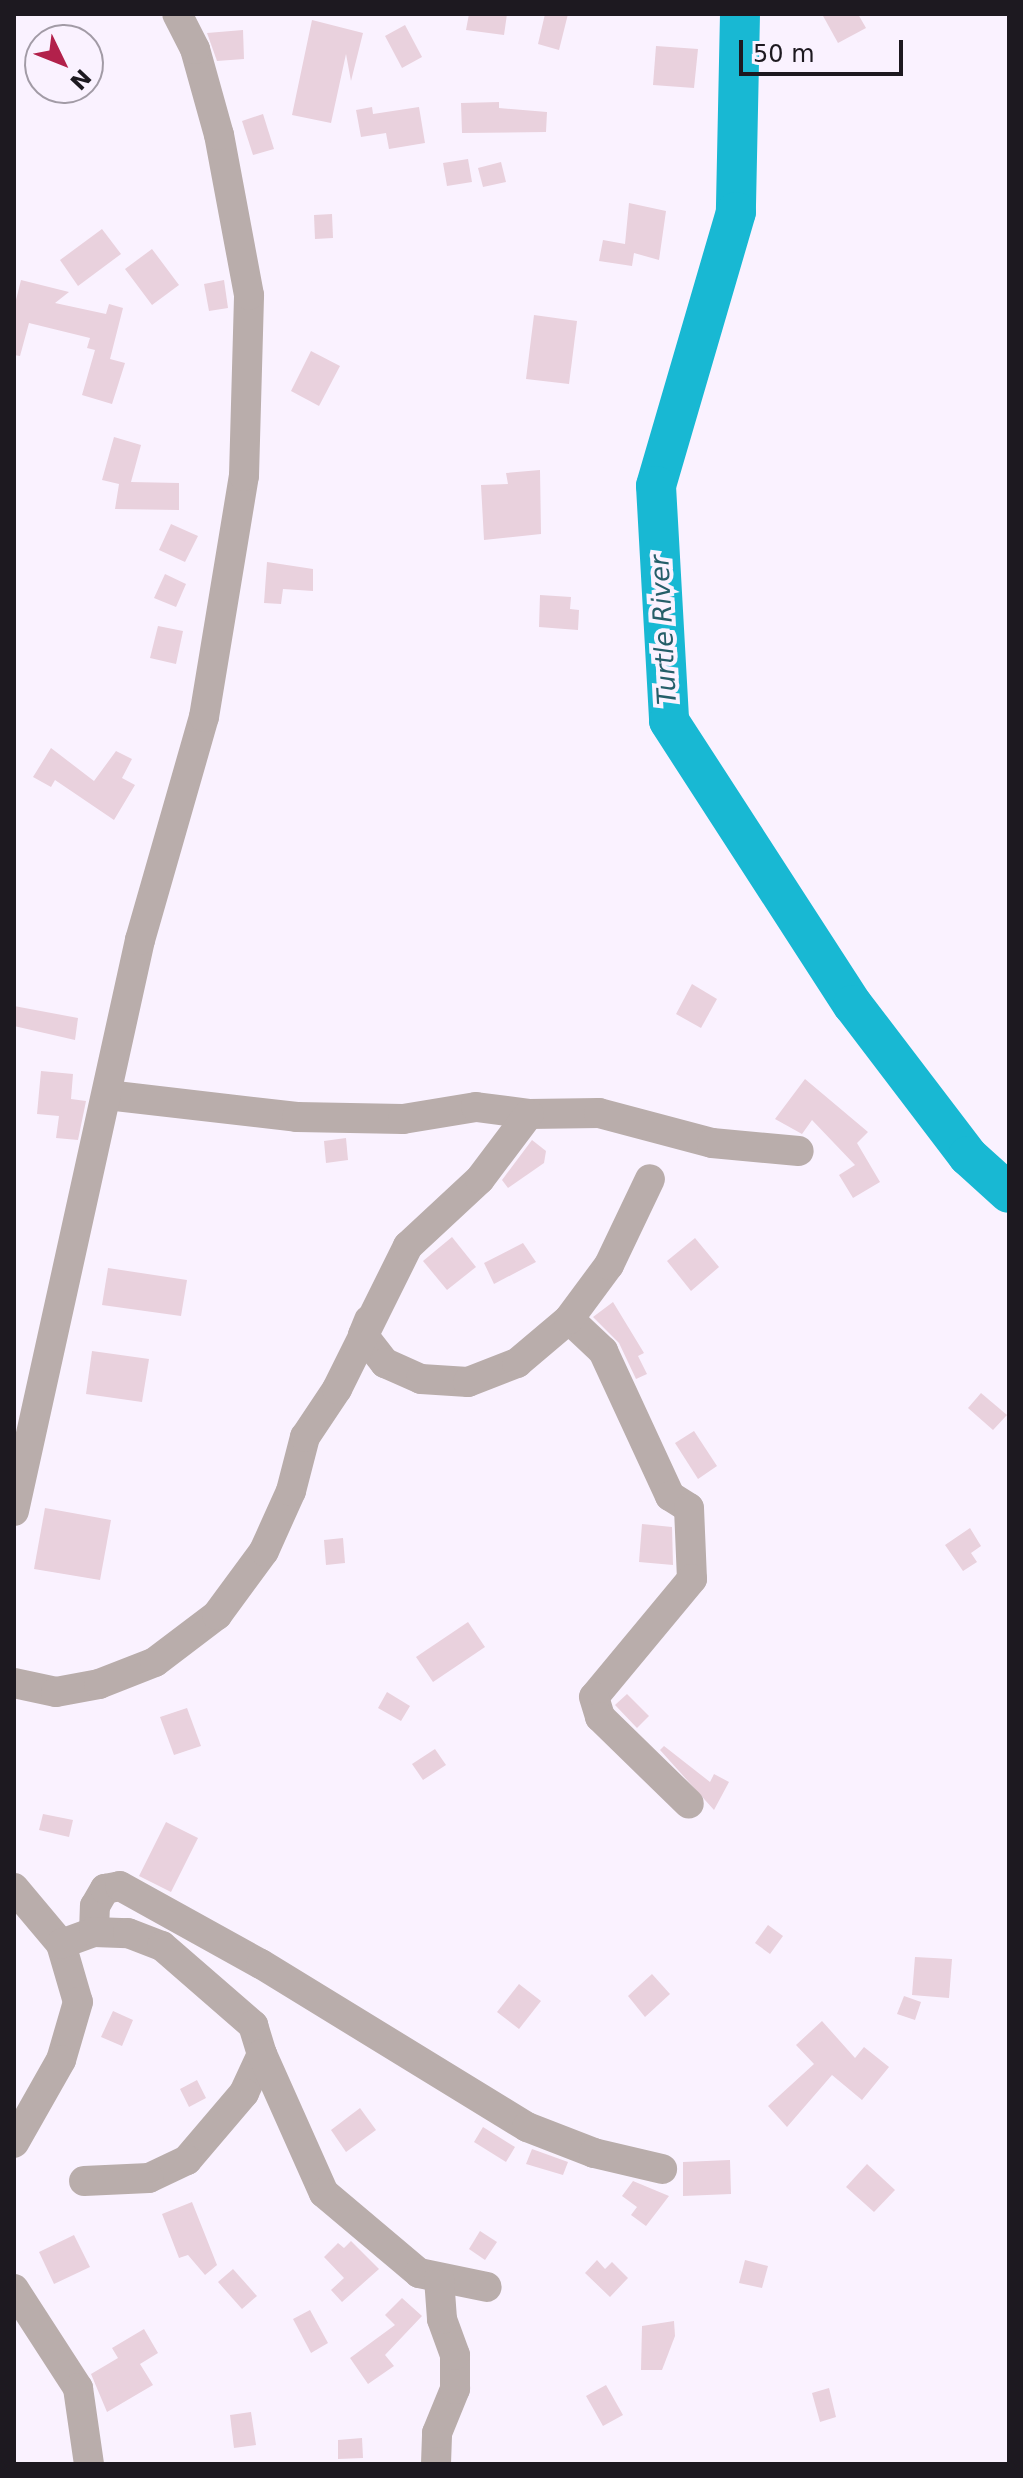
<!DOCTYPE html>
<html>
<head>
<meta charset="utf-8">
<style>
	body { margin:0 }
	#map { position:relative; width:1023px; height:2478px; overflow:hidden; background:#faf2ff; font-family:"DejaVu Sans",sans-serif }
	div>[style] { position:absolute }
	.river>* { height:40px; margin:-20px; padding:0 20px; transform-origin:20px; border-radius:20px; background:#18b8d3 }
	.building>* { inset:0; background:#e9d1dd }
	.minor>* { height:30px; margin:-15px; padding:0 15px; transform-origin:15px; border-radius:15px; background:#b9adab }
	span { translate:-50% -50%; white-space:nowrap; text-align:center; line-height:1.15; -webkit-text-stroke:8px #faf2ff; paint-order:stroke }
	.water-label { font-size:26px; color:#255e69; font-style:italic }
	.frame { position:absolute; inset:0; border:16px solid #1d1920; pointer-events:none }
	.north { position:absolute; left:24px; top:24px; width:80px; height:80px; box-sizing:border-box; background:#faf2ff; border:2px solid #a29ba6; border-radius:50%; rotate:133deg; font-size:22px; font-weight:700; line-height:32px; text-align:center; color:#1d1920 }
	.north::after { content:''; display:block; margin:auto; width:28px; height:36px; background:#b2214b; clip-path:polygon(50% 0,100% 100%,50% 72%,0 100%) }
	.scale { position:absolute; left:739px; top:40px; width:164px; height:36px; box-sizing:border-box; border:4px solid #1d1920; border-top:0; padding-left:10px; font-size:24px; line-height:28px; white-space:nowrap; color:#1d1920; -webkit-text-stroke:6px #faf2ff; paint-order:stroke }
</style>
</head>
<body>
<div id="map">
	<div class="river">
		<i style="left:740px;top:14px;width:198px;rotate:91.2deg"></i>
		<i style="left:736px;top:212px;width:285px;rotate:106.3deg"></i>
		<i style="left:656px;top:486px;width:235px;rotate:86.8deg"></i>
		<i style="left:669px;top:721px;width:338px;rotate:57.1deg"></i>
		<i style="left:853px;top:1005px;width:190px;rotate:52.7deg"></i>
		<i style="left:968px;top:1156px;width:55px;rotate:42.1deg"></i>
	</div>
	<div class="building">
		<i style="clip-path:polygon(469px 14px,507px 14px,504px 35px,466px 30px)"></i>
		<i style="clip-path:polygon(545px 14px,568px 14px,559px 50px,538px 44px)"></i>
		<i style="clip-path:polygon(822px 14px,858px 14px,866px 28px,838px 43px)"></i>
		<i style="clip-path:polygon(312px 20px,363px 33px,351px 81px,346px 54px,331px 123px,292px 115px)"></i>
		<i style="clip-path:polygon(405px 25px,422px 57px,402px 68px,385px 36px)"></i>
		<i style="clip-path:polygon(243px 30px,244px 59px,217px 61px,207px 33px)"></i>
		<i style="clip-path:polygon(656px 46px,698px 49px,694px 88px,653px 85px)"></i>
		<i style="clip-path:polygon(499px 102px,499px 108px,547px 112px,546px 132px,462px 133px,461px 103px)"></i>
		<i style="clip-path:polygon(372px 107px,373px 114px,419px 107px,425px 143px,389px 149px,386px 133px,361px 137px,356px 110px)"></i>
		<i style="clip-path:polygon(263px 114px,274px 149px,253px 155px,242px 121px)"></i>
		<i style="clip-path:polygon(468px 159px,472px 182px,447px 186px,443px 163px)"></i>
		<i style="clip-path:polygon(501px 162px,506px 182px,483px 187px,478px 168px)"></i>
		<i style="clip-path:polygon(629px 203px,666px 211px,659px 260px,634px 253px,632px 266px,599px 261px,603px 240px,625px 244px)"></i>
		<i style="clip-path:polygon(332px 214px,333px 238px,315px 239px,314px 215px)"></i>
		<i style="clip-path:polygon(102px 229px,121px 254px,78px 286px,60px 260px)"></i>
		<i style="clip-path:polygon(152px 249px,179px 285px,152px 305px,125px 269px)"></i>
		<i style="clip-path:polygon(21px 280px,69px 292px,55px 303px,106px 314px,109px 304px,123px 308px,110px 359px,125px 363px,112px 404px,82px 395px,95px 350px,87px 348px,90px 338px,29px 323px,20px 356px,14px 355px,14px 308px)"></i>
		<i style="clip-path:polygon(224px 280px,228px 308px,209px 311px,204px 284px)"></i>
		<i style="clip-path:polygon(534px 315px,577px 321px,569px 384px,526px 379px)"></i>
		<i style="clip-path:polygon(311px 351px,340px 366px,319px 406px,291px 391px)"></i>
		<i style="clip-path:polygon(114px 437px,141px 445px,131px 482px,179px 483px,179px 510px,115px 509px,119px 484px,102px 480px)"></i>
		<i style="clip-path:polygon(540px 470px,541px 534px,484px 540px,481px 485px,508px 484px,506px 473px)"></i>
		<i style="clip-path:polygon(171px 524px,198px 536px,185px 562px,159px 550px)"></i>
		<i style="clip-path:polygon(267px 562px,313px 569px,313px 591px,283px 589px,281px 604px,264px 603px)"></i>
		<i style="clip-path:polygon(165px 574px,186px 584px,176px 607px,154px 598px)"></i>
		<i style="clip-path:polygon(540px 595px,571px 597px,570px 609px,579px 610px,578px 630px,539px 627px)"></i>
		<i style="clip-path:polygon(158px 626px,183px 631px,176px 664px,150px 658px)"></i>
		<i style="clip-path:polygon(51px 748px,94px 781px,116px 751px,132px 759px,122px 778px,135px 785px,114px 820px,55px 780px,51px 787px,33px 777px)"></i>
		<i style="clip-path:polygon(692px 984px,717px 999px,701px 1028px,676px 1014px)"></i>
		<i style="clip-path:polygon(14px 1006px,78px 1018px,75px 1040px,14px 1026px)"></i>
		<i style="clip-path:polygon(41px 1071px,73px 1074px,71px 1099px,86px 1101px,78px 1140px,56px 1138px,59px 1116px,37px 1114px)"></i>
		<i style="clip-path:polygon(805px 1079px,868px 1132px,857px 1143px,880px 1182px,853px 1198px,839px 1175px,855px 1165px,812px 1120px,802px 1134px,775px 1119px)"></i>
		<i style="clip-path:polygon(346px 1138px,348px 1160px,326px 1163px,324px 1141px)"></i>
		<i style="clip-path:polygon(532px 1140px,546px 1151px,544px 1163px,508px 1188px,502px 1180px)"></i>
		<i style="clip-path:polygon(452px 1237px,476px 1267px,447px 1290px,423px 1261px)"></i>
		<i style="clip-path:polygon(695px 1238px,719px 1267px,691px 1291px,667px 1261px)"></i>
		<i style="clip-path:polygon(523px 1243px,536px 1262px,494px 1284px,484px 1263px)"></i>
		<i style="clip-path:polygon(108px 1268px,187px 1280px,181px 1316px,102px 1305px)"></i>
		<i style="clip-path:polygon(613px 1302px,644px 1353px,638px 1356px,647px 1374px,636px 1379px,619px 1343px,593px 1317px)"></i>
		<i style="clip-path:polygon(92px 1351px,149px 1359px,142px 1402px,86px 1394px)"></i>
		<i style="clip-path:polygon(981px 1393px,1007px 1415px,993px 1430px,968px 1408px)"></i>
		<i style="clip-path:polygon(694px 1431px,717px 1466px,698px 1479px,675px 1443px)"></i>
		<i style="clip-path:polygon(45px 1508px,111px 1520px,100px 1580px,34px 1569px)"></i>
		<i style="clip-path:polygon(642px 1524px,672px 1527px,673px 1565px,639px 1562px)"></i>
		<i style="clip-path:polygon(970px 1528px,981px 1546px,971px 1553px,977px 1562px,963px 1571px,945px 1545px)"></i>
		<i style="clip-path:polygon(343px 1538px,345px 1563px,326px 1565px,324px 1540px)"></i>
		<i style="clip-path:polygon(468px 1622px,485px 1647px,433px 1682px,416px 1657px)"></i>
		<i style="clip-path:polygon(387px 1692px,410px 1706px,401px 1721px,378px 1708px)"></i>
		<i style="clip-path:polygon(627px 1694px,649px 1716px,637px 1728px,615px 1705px)"></i>
		<i style="clip-path:polygon(187px 1708px,201px 1746px,174px 1755px,160px 1717px)"></i>
		<i style="clip-path:polygon(664px 1746px,710px 1782px,714px 1774px,729px 1782px,714px 1810px,660px 1750px)"></i>
		<i style="clip-path:polygon(435px 1749px,446px 1765px,423px 1780px,412px 1764px)"></i>
		<i style="clip-path:polygon(43px 1814px,73px 1820px,69px 1837px,39px 1830px)"></i>
		<i style="clip-path:polygon(166px 1822px,198px 1838px,171px 1892px,139px 1876px)"></i>
		<i style="clip-path:polygon(768px 1925px,783px 1936px,770px 1954px,755px 1943px)"></i>
		<i style="clip-path:polygon(915px 1957px,952px 1959px,949px 1998px,912px 1995px)"></i>
		<i style="clip-path:polygon(652px 1974px,670px 1994px,645px 2017px,628px 1996px)"></i>
		<i style="clip-path:polygon(519px 1984px,541px 2001px,519px 2029px,497px 2012px)"></i>
		<i style="clip-path:polygon(904px 1996px,921px 2002px,915px 2020px,897px 2014px)"></i>
		<i style="clip-path:polygon(113px 2011px,133px 2020px,122px 2046px,101px 2037px)"></i>
		<i style="clip-path:polygon(822px 2021px,855px 2058px,864px 2047px,889px 2067px,862px 2100px,832px 2075px,787px 2127px,768px 2106px,814px 2064px,796px 2045px)"></i>
		<i style="clip-path:polygon(197px 2080px,206px 2098px,189px 2107px,180px 2089px)"></i>
		<i style="clip-path:polygon(360px 2108px,376px 2130px,346px 2152px,331px 2130px)"></i>
		<i style="clip-path:polygon(483px 2127px,515px 2147px,506px 2162px,474px 2142px)"></i>
		<i style="clip-path:polygon(532px 2149px,568px 2162px,563px 2175px,526px 2164px)"></i>
		<i style="clip-path:polygon(730px 2160px,731px 2194px,683px 2196px,683px 2162px)"></i>
		<i style="clip-path:polygon(867px 2164px,895px 2190px,874px 2212px,846px 2187px)"></i>
		<i style="clip-path:polygon(633px 2181px,669px 2196px,646px 2226px,631px 2215px,637px 2207px,622px 2196px)"></i>
		<i style="clip-path:polygon(192px 2202px,217px 2265px,205px 2275px,188px 2255px,179px 2258px,162px 2214px)"></i>
		<i style="clip-path:polygon(480px 2231px,497px 2242px,485px 2260px,469px 2249px)"></i>
		<i style="clip-path:polygon(74px 2235px,90px 2267px,54px 2284px,39px 2252px)"></i>
		<i style="clip-path:polygon(351px 2241px,379px 2269px,342px 2302px,331px 2290px,344px 2278px,324px 2257px,338px 2243px,344px 2248px)"></i>
		<i style="clip-path:polygon(597px 2260px,605px 2269px,612px 2262px,628px 2278px,610px 2297px,585px 2273px)"></i>
		<i style="clip-path:polygon(745px 2260px,768px 2266px,762px 2288px,739px 2283px)"></i>
		<i style="clip-path:polygon(233px 2269px,257px 2296px,242px 2309px,218px 2282px)"></i>
		<i style="clip-path:polygon(402px 2298px,422px 2316px,385px 2355px,394px 2366px,368px 2384px,350px 2358px,395px 2325px,385px 2315px)"></i>
		<i style="clip-path:polygon(310px 2310px,328px 2343px,311px 2353px,293px 2319px)"></i>
		<i style="clip-path:polygon(674px 2321px,675px 2336px,662px 2370px,641px 2370px,642px 2326px)"></i>
		<i style="clip-path:polygon(144px 2329px,158px 2353px,140px 2364px,153px 2385px,107px 2412px,91px 2374px,118px 2358px,112px 2348px)"></i>
		<i style="clip-path:polygon(606px 2385px,623px 2415px,603px 2426px,586px 2396px)"></i>
		<i style="clip-path:polygon(829px 2388px,836px 2417px,820px 2422px,812px 2393px)"></i>
		<i style="clip-path:polygon(251px 2412px,256px 2445px,234px 2448px,230px 2415px)"></i>
		<i style="clip-path:polygon(362px 2438px,363px 2458px,338px 2459px,338px 2440px)"></i>
	</div>
	<div class="minor">
		<i style="left:107px;top:1095px;width:191px;rotate:6.6deg"></i>
		<i style="left:297px;top:1117px;width:106px;rotate:1.1deg"></i>
		<i style="left:403px;top:1119px;width:74px;rotate:-9.3deg"></i>
		<i style="left:476px;top:1107px;width:53px;rotate:7.5deg"></i>
		<i style="left:529px;top:1114px;width:70px;rotate:-0.8deg"></i>
		<i style="left:599px;top:1113px;width:117px;rotate:14.9deg"></i>
		<i style="left:712px;top:1143px;width:87px;rotate:5.3deg"></i>
		<i style="left:569px;top:1319px;width:47px;rotate:43.3deg"></i>
		<i style="left:603px;top:1351px;width:160px;rotate:65.2deg"></i>
		<i style="left:670px;top:1496px;width:22px;rotate:32deg"></i>
		<i style="left:689px;top:1508px;width:71px;rotate:87.6deg"></i>
		<i style="left:692px;top:1579px;width:153px;rotate:129.7deg"></i>
		<i style="left:594px;top:1697px;width:21px;rotate:73deg"></i>
		<i style="left:600px;top:1717px;width:124px;rotate:44.3deg"></i>
		<i style="left:369px;top:1320px;width:16px;rotate:112deg"></i>
		<i style="left:363px;top:1335px;width:36px;rotate:52deg"></i>
		<i style="left:385px;top:1363px;width:39px;rotate:24deg"></i>
		<i style="left:421px;top:1379px;width:47px;rotate:3.7deg"></i>
		<i style="left:468px;top:1382px;width:53px;rotate:-21.2deg"></i>
		<i style="left:517px;top:1363px;width:68px;rotate:-40.2deg"></i>
		<i style="left:569px;top:1319px;width:67px;rotate:-53.5deg"></i>
		<i style="left:609px;top:1265px;width:95px;rotate:-64.5deg"></i>
		<i style="left:14px;top:1511px;width:585px;rotate:-77.56deg"></i>
		<i style="left:140px;top:940px;width:232px;rotate:-74deg"></i>
		<i style="left:204px;top:717px;width:244px;rotate:-80.6deg"></i>
		<i style="left:244px;top:476px;width:181px;rotate:-88.4deg"></i>
		<i style="left:249px;top:295px;width:163px;rotate:-100.6deg"></i>
		<i style="left:219px;top:135px;width:89px;rotate:-105.6deg"></i>
		<i style="left:195px;top:49px;width:39px;rotate:-117deg"></i>
		<i style="left:14px;top:1683px;width:43px;rotate:12.1deg"></i>
		<i style="left:56px;top:1692px;width:44px;rotate:-10.5deg"></i>
		<i style="left:99px;top:1684px;width:60px;rotate:-21.4deg"></i>
		<i style="left:155px;top:1662px;width:78px;rotate:-37.2deg"></i>
		<i style="left:217px;top:1615px;width:79px;rotate:-53.7deg"></i>
		<i style="left:264px;top:1551px;width:66px;rotate:-65.8deg"></i>
		<i style="left:291px;top:1491px;width:56px;rotate:-75.5deg"></i>
		<i style="left:305px;top:1437px;width:58px;rotate:-56.3deg"></i>
		<i style="left:337px;top:1389px;width:160px;rotate:-63.6deg"></i>
		<i style="left:408px;top:1246px;width:98px;rotate:-42.9deg"></i>
		<i style="left:480px;top:1179px;width:81px;rotate:-53deg"></i>
		<i style="left:14px;top:1888px;width:73px;rotate:50deg"></i>
		<i style="left:61px;top:1944px;width:60px;rotate:73.7deg"></i>
		<i style="left:78px;top:2002px;width:60px;rotate:106.3deg"></i>
		<i style="left:61px;top:2060px;width:95px;rotate:119.5deg"></i>
		<i style="left:94px;top:1932px;width:26px;rotate:-88deg"></i>
		<i style="left:95px;top:1906px;width:20px;rotate:-60deg"></i>
		<i style="left:105px;top:1889px;width:15px;rotate:-11deg"></i>
		<i style="left:120px;top:1886px;width:161px;rotate:29deg"></i>
		<i style="left:261px;top:1964px;width:312px;rotate:31.5deg"></i>
		<i style="left:527px;top:2127px;width:72px;rotate:21.2deg"></i>
		<i style="left:594px;top:2153px;width:70px;rotate:13.2deg"></i>
		<i style="left:61px;top:1944px;width:35px;rotate:-20deg"></i>
		<i style="left:94px;top:1932px;width:34px;rotate:2deg"></i>
		<i style="left:128px;top:1933px;width:36px;rotate:21deg"></i>
		<i style="left:162px;top:1946px;width:121px;rotate:41deg"></i>
		<i style="left:253px;top:2025px;width:30px;rotate:73deg"></i>
		<i style="left:262px;top:2054px;width:43px;rotate:114.8deg"></i>
		<i style="left:244px;top:2093px;width:88px;rotate:130.4deg"></i>
		<i style="left:187px;top:2160px;width:42px;rotate:154.7deg"></i>
		<i style="left:149px;top:2178px;width:65px;rotate:177.4deg"></i>
		<i style="left:262px;top:2054px;width:152px;rotate:66deg"></i>
		<i style="left:324px;top:2193px;width:124px;rotate:40.1deg"></i>
		<i style="left:419px;top:2273px;width:69px;rotate:11.6deg"></i>
		<i style="left:14px;top:2289px;width:118px;rotate:57.1deg"></i>
		<i style="left:78px;top:2388px;width:77px;rotate:81.8deg"></i>
		<i style="left:436px;top:2464px;width:31px;rotate:-88deg"></i>
		<i style="left:437px;top:2433px;width:48px;rotate:-67.8deg"></i>
		<i style="left:455px;top:2389px;width:34px;rotate:-90deg"></i>
		<i style="left:455px;top:2355px;width:38px;rotate:-110deg"></i>
		<i style="left:442px;top:2319px;width:41px;rotate:-94.2deg"></i>
	</div>
	<div class="water-label">
		<span style="left:664px;top:630px;rotate:-93deg">Turtle River</span>
	</div>
	<div class="frame"></div>
	<div class="north">N</div>
	<div class="scale">50 m</div>
</div>
</body>
</html>
